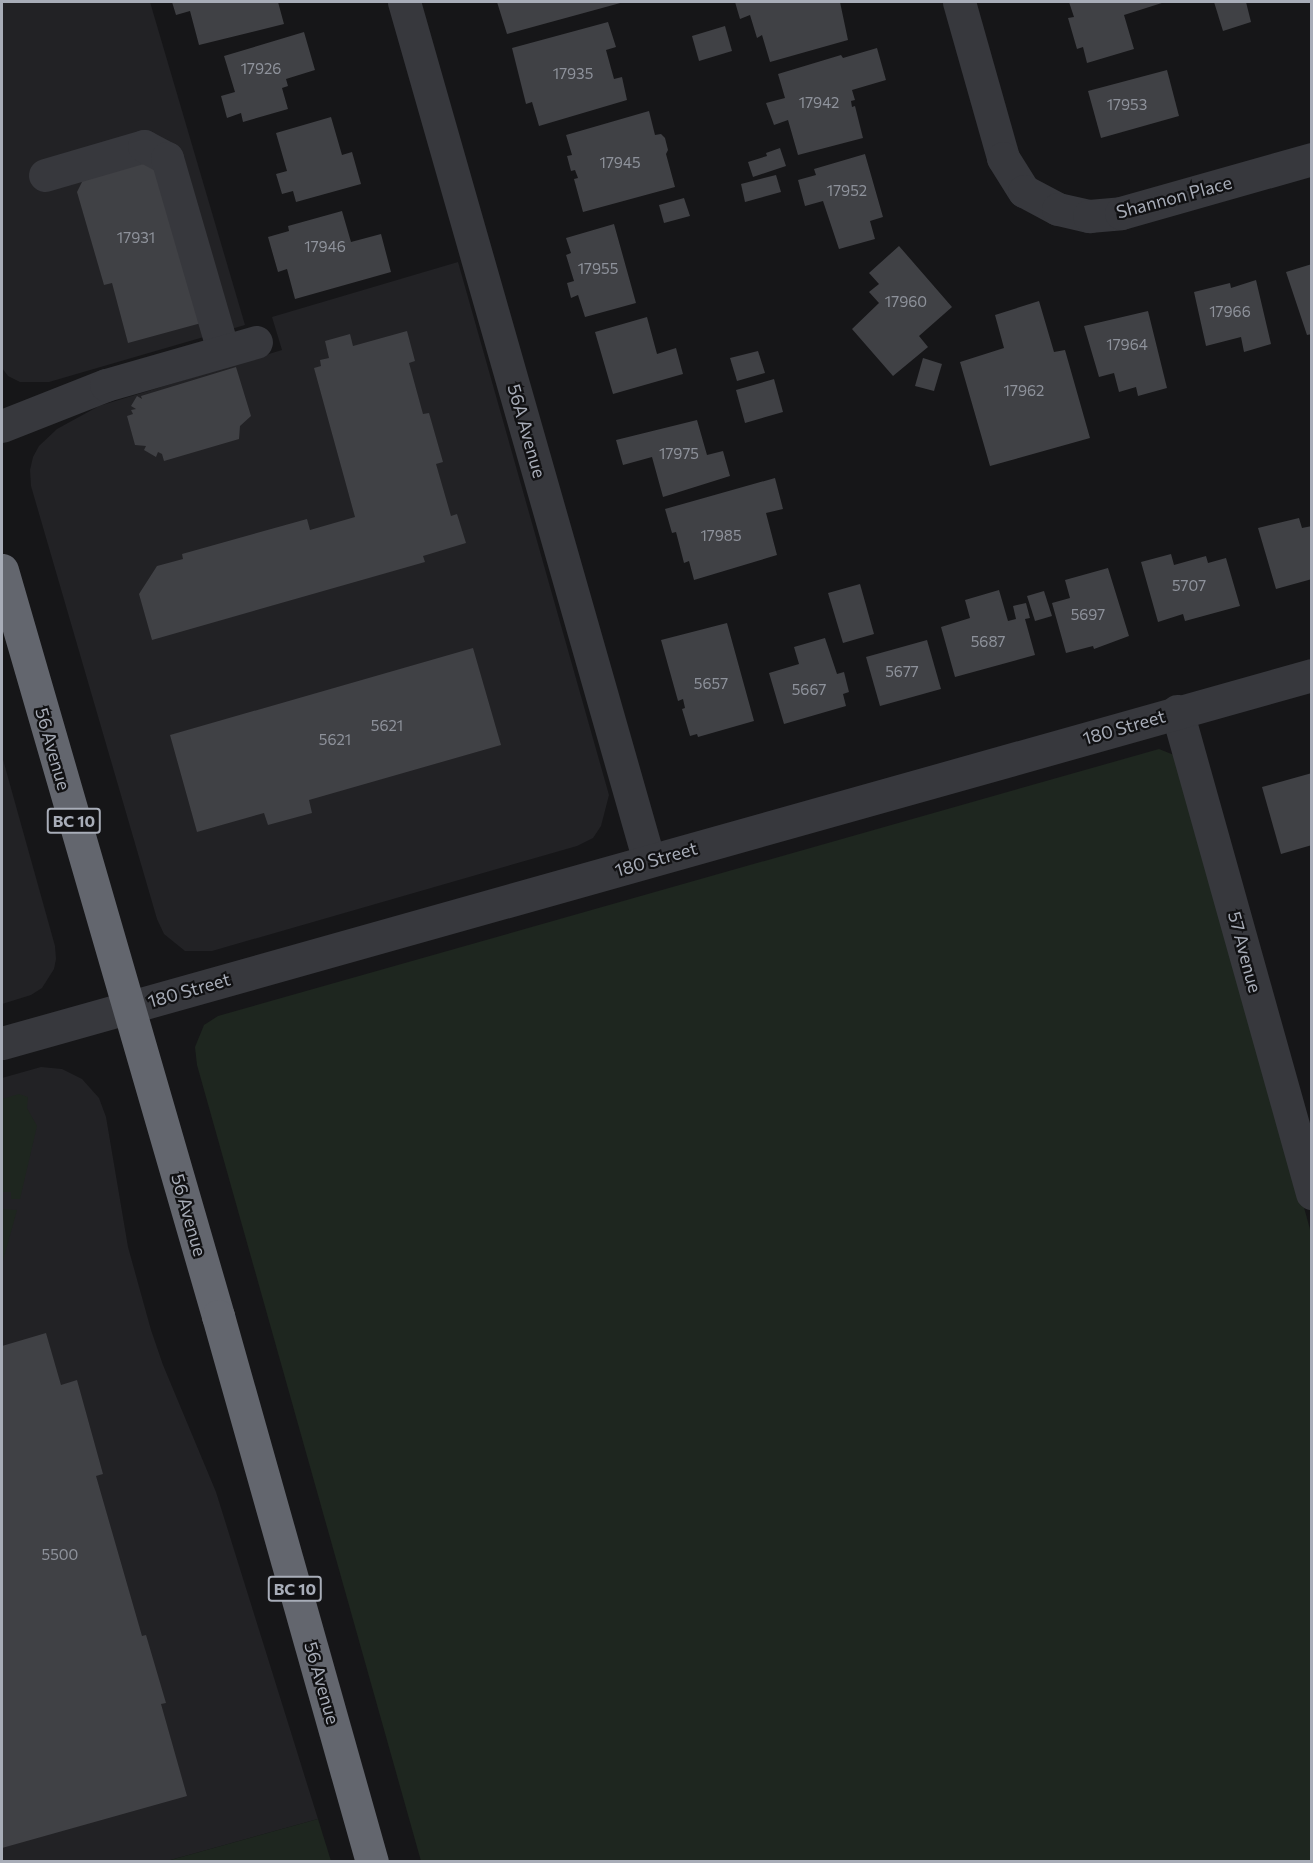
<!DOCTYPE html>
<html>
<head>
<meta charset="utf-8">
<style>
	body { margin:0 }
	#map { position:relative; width:1313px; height:1863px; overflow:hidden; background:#161618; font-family:Commissioner,sans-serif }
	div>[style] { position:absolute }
	.built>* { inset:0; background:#222225 }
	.green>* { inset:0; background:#1e261f }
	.building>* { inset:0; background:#404145 }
	.minor>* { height:33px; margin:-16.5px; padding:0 16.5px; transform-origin:16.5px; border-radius:16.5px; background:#37383d }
	.highway>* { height:33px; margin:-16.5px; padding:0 16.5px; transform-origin:16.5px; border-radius:16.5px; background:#63666e }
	span { translate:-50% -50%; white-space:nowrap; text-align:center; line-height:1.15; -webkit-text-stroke:4.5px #111113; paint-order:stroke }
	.number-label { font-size:15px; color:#8e929b }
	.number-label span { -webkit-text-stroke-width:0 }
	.shield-label span { padding:2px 4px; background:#111113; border:2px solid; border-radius:4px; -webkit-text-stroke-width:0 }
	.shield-label { font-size:16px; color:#a8adb8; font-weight:700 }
	.street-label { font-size:18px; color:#a8adb8 }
	.frame { position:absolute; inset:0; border:3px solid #a8adb8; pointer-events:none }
</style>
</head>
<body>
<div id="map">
	<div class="built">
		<i style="clip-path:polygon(2px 2px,150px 2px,245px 325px,49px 382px,20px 382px,8px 376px,2px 368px)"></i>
		<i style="clip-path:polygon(458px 262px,609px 795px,601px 826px,593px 838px,577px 846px,212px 951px,185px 951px,164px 934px,157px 919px,31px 486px,30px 470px,33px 457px,39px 446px,57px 429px,99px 406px,282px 350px,272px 317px)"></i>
		<i style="clip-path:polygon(2px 756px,55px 946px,56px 959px,54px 969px,42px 988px,31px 995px,2px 1004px)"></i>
		<i style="clip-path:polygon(41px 1067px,62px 1069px,82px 1079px,99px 1098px,106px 1117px,128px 1247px,151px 1330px,163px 1365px,216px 1492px,318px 1819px,167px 1861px,2px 1862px,2px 1078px)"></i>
	</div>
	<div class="green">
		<i style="clip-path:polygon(1159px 749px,1174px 755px,1184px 769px,1311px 1233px,1311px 1861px,421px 1861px,197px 1065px,195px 1047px,204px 1025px,218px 1016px)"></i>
		<i style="clip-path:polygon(19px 1094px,28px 1097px,27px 1108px,37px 1126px,20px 1199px,11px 1199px,11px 1192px,2px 1192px,2px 1099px)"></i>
		<i style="clip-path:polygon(2px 1209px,17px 1210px,2px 1264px)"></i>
		<i style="clip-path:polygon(318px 1819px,331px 1861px,167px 1861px)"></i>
	</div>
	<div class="building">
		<i style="clip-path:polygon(172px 2px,278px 2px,284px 24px,199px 45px,190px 11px,176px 15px)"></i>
		<i style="clip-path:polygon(497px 2px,624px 2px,507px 34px)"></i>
		<i style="clip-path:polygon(735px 2px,840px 2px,848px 40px,770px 62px,762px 35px,757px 38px,750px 15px,740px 19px)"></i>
		<i style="clip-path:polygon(1069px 2px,1165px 2px,1124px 15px,1134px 49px,1087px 63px,1083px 47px,1077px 49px,1068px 18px,1074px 17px)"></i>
		<i style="clip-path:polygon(1214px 2px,1246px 2px,1251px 22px,1223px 31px)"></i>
		<i style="clip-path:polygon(608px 22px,616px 47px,606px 50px,614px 79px,622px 77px,627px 100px,539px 126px,532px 102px,526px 104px,512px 48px)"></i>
		<i style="clip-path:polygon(725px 26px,732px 51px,699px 61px,692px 36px)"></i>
		<i style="clip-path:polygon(304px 32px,315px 70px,286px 79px,288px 86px,282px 88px,288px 109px,243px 122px,241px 113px,227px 118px,221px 96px,235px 92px,224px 56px)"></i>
		<i style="clip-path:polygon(877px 48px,886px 80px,852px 90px,855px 100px,851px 101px,852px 107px,855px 106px,863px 138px,798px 155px,788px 120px,774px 125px,766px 103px,785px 98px,778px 74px,841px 55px,843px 58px)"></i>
		<i style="clip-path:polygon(1167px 70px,1179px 116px,1101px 138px,1088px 91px)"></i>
		<i style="clip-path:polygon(649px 111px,655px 135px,661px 134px,665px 138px,668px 150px,666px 154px,675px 187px,583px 212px,574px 179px,578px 178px,575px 170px,571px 171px,567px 156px,572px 155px,566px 135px)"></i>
		<i style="clip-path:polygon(331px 117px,342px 155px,352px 152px,361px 184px,296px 202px,293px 191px,282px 194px,276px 174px,287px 171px,276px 133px)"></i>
		<i style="clip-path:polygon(780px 148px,786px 166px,753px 177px,748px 162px,767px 156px,766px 153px)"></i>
		<i style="clip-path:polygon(865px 154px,883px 217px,870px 221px,875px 239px,839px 249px,823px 201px,805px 206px,798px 180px,816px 175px,814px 169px)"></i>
		<i style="clip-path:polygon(146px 158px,162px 168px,205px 322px,128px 343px,112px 283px,104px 285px,77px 192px,86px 174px)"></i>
		<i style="clip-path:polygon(776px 175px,781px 192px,745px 202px,741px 184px)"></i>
		<i style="clip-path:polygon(684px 198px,690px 216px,664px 223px,659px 205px)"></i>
		<i style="clip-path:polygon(342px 211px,351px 242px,381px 234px,391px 272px,295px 299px,287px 269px,278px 272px,268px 237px,289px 231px,288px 226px)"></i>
		<i style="clip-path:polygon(614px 224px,636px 303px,585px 317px,578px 295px,571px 298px,567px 283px,574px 281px,566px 255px,571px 253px,566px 238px)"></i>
		<i style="clip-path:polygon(899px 246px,952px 307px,919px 336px,928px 347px,893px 376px,852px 329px,879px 303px,869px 292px,879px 284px,869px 273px)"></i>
		<i style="clip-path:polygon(1312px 264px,1312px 334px,1307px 335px,1286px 272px)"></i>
		<i style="clip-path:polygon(1256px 280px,1271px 344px,1244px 352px,1241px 337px,1206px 346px,1194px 292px,1230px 283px,1231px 288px)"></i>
		<i style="clip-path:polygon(1039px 301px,1054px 352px,1065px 350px,1090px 438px,990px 466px,960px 362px,1004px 348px,995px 315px)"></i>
		<i style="clip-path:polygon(1148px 311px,1167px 388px,1138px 396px,1136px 387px,1119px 392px,1114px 373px,1099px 377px,1084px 326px)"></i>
		<i style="clip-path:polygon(647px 317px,657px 354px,676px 348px,683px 374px,613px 394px,595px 332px)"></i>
		<i style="clip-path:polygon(407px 331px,415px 361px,409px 363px,423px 414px,429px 413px,443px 462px,436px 464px,451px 516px,457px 514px,466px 543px,423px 556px,425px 562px,152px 640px,139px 594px,157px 566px,183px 559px,182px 554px,307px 519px,310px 530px,355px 517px,314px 368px,321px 366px,320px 360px,329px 358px,325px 341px,350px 334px,353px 346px)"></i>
		<i style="clip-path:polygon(758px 351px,765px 373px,737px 381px,730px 358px)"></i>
		<i style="clip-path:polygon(923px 358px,942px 364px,934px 391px,915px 386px)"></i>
		<i style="clip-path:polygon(236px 367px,251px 416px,240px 426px,239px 439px,164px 461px,162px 454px,158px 452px,156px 457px,144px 450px,146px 446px,135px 445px,127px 416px,133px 414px,131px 410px,136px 409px,131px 406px,137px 396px,142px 399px,141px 396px)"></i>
		<i style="clip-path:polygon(774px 379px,783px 412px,745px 423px,736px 390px)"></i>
		<i style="clip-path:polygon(697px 420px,707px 455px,723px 451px,730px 476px,663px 497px,652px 457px,623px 465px,616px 440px)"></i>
		<i style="clip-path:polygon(775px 478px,783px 509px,766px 513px,777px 555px,694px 580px,689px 561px,684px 563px,676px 532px,672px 533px,665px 509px)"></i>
		<i style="clip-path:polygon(1299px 518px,1302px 528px,1312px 526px,1312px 579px,1276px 589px,1258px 528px)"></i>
		<i style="clip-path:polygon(1171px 554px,1174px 565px,1206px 556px,1208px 563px,1226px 558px,1240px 606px,1185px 621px,1183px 614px,1158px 622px,1141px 562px)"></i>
		<i style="clip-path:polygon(1108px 568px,1129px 636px,1094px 649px,1093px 646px,1066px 653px,1052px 603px,1070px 598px,1065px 580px)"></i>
		<i style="clip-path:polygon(860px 584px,874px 634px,843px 643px,828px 593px)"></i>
		<i style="clip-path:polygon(999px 590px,1008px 621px,1016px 619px,1013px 606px,1026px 603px,1030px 618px,1025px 619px,1035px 655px,955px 677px,941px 627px,970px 618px,965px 600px)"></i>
		<i style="clip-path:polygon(1044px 591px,1052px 616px,1035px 621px,1027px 596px)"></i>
		<i style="clip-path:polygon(727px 623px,754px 721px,698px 737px,697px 734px,690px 736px,682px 709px,685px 708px,683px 699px,678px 701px,661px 640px)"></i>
		<i style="clip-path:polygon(825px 638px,837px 674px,844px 672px,849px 692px,843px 694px,846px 706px,784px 724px,769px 673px,799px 664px,794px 647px)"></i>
		<i style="clip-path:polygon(927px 640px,941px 689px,880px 706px,866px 657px)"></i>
		<i style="clip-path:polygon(473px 648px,501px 745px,309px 800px,312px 813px,268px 825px,264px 813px,197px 832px,170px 735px)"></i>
		<i style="clip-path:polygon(1312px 773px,1312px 845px,1281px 854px,1262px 787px)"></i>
		<i style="clip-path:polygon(46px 1333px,61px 1385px,77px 1380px,103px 1474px,96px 1476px,142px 1636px,146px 1635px,166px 1703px,161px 1704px,187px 1796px,2px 1848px,2px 1346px)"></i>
	</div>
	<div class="minor">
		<i style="left:404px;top:2px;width:893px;rotate:74.08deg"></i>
		<i style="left:959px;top:2px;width:162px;rotate:74.2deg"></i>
		<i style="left:1003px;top:158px;width:39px;rotate:58deg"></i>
		<i style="left:1024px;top:191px;width:38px;rotate:28deg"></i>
		<i style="left:1058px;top:209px;width:32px;rotate:13deg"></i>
		<i style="left:1089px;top:216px;width:32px;rotate:-5deg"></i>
		<i style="left:1121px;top:213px;width:198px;rotate:-15.8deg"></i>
		<i style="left:45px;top:175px;width:103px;rotate:-16.3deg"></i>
		<i style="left:144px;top:146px;width:26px;rotate:28deg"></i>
		<i style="left:167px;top:158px;width:201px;rotate:73.8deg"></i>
		<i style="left:2px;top:426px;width:112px;rotate:-21.5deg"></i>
		<i style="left:106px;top:385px;width:156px;rotate:-16deg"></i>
		<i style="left:1177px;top:711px;width:501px;rotate:74.35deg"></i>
		<i style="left:2px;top:1043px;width:1361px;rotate:-15.69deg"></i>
	</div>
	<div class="highway">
		<i style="left:2px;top:570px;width:777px;rotate:73.85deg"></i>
		<i style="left:218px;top:1316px;width:567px;rotate:74.25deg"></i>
	</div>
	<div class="number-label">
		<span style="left:261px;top:69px">17926</span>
		<span style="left:573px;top:74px">17935</span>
		<span style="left:819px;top:103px">17942</span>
		<span style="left:1127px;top:105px">17953</span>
		<span style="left:620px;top:163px">17945</span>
		<span style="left:847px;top:191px">17952</span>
		<span style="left:136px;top:238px">17931</span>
		<span style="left:325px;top:247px">17946</span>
		<span style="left:598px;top:269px">17955</span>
		<span style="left:906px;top:302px">17960</span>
		<span style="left:1230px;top:312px">17966</span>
		<span style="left:1127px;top:345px">17964</span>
		<span style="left:1024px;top:391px">17962</span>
		<span style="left:679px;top:454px">17975</span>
		<span style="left:721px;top:536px">17985</span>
		<span style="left:1189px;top:586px">5707</span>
		<span style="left:1088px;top:615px">5697</span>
		<span style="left:988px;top:642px">5687</span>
		<span style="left:902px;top:672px">5677</span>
		<span style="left:711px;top:684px">5657</span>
		<span style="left:809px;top:690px">5667</span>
		<span style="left:387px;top:726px">5621</span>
		<span style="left:335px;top:740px">5621</span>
		<span style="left:60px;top:1555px">5500</span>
	</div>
	<div class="shield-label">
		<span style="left:74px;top:821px">BC 10</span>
		<span style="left:295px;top:1589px">BC 10</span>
	</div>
	<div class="street-label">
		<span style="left:1174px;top:197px;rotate:-15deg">Shannon Place</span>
		<span style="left:527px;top:431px;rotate:74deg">56A Avenue</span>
		<span style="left:1124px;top:727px;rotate:-16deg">180 Street</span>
		<span style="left:53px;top:749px;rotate:74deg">56 Avenue</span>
		<span style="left:656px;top:859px;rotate:-16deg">180 Street</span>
		<span style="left:1245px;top:952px;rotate:75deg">57 Avenue</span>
		<span style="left:189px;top:990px;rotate:-16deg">180 Street</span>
		<span style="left:189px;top:1215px;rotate:74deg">56 Avenue</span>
		<span style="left:322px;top:1683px;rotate:74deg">56 Avenue</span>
	</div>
	<div class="frame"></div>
</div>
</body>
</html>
